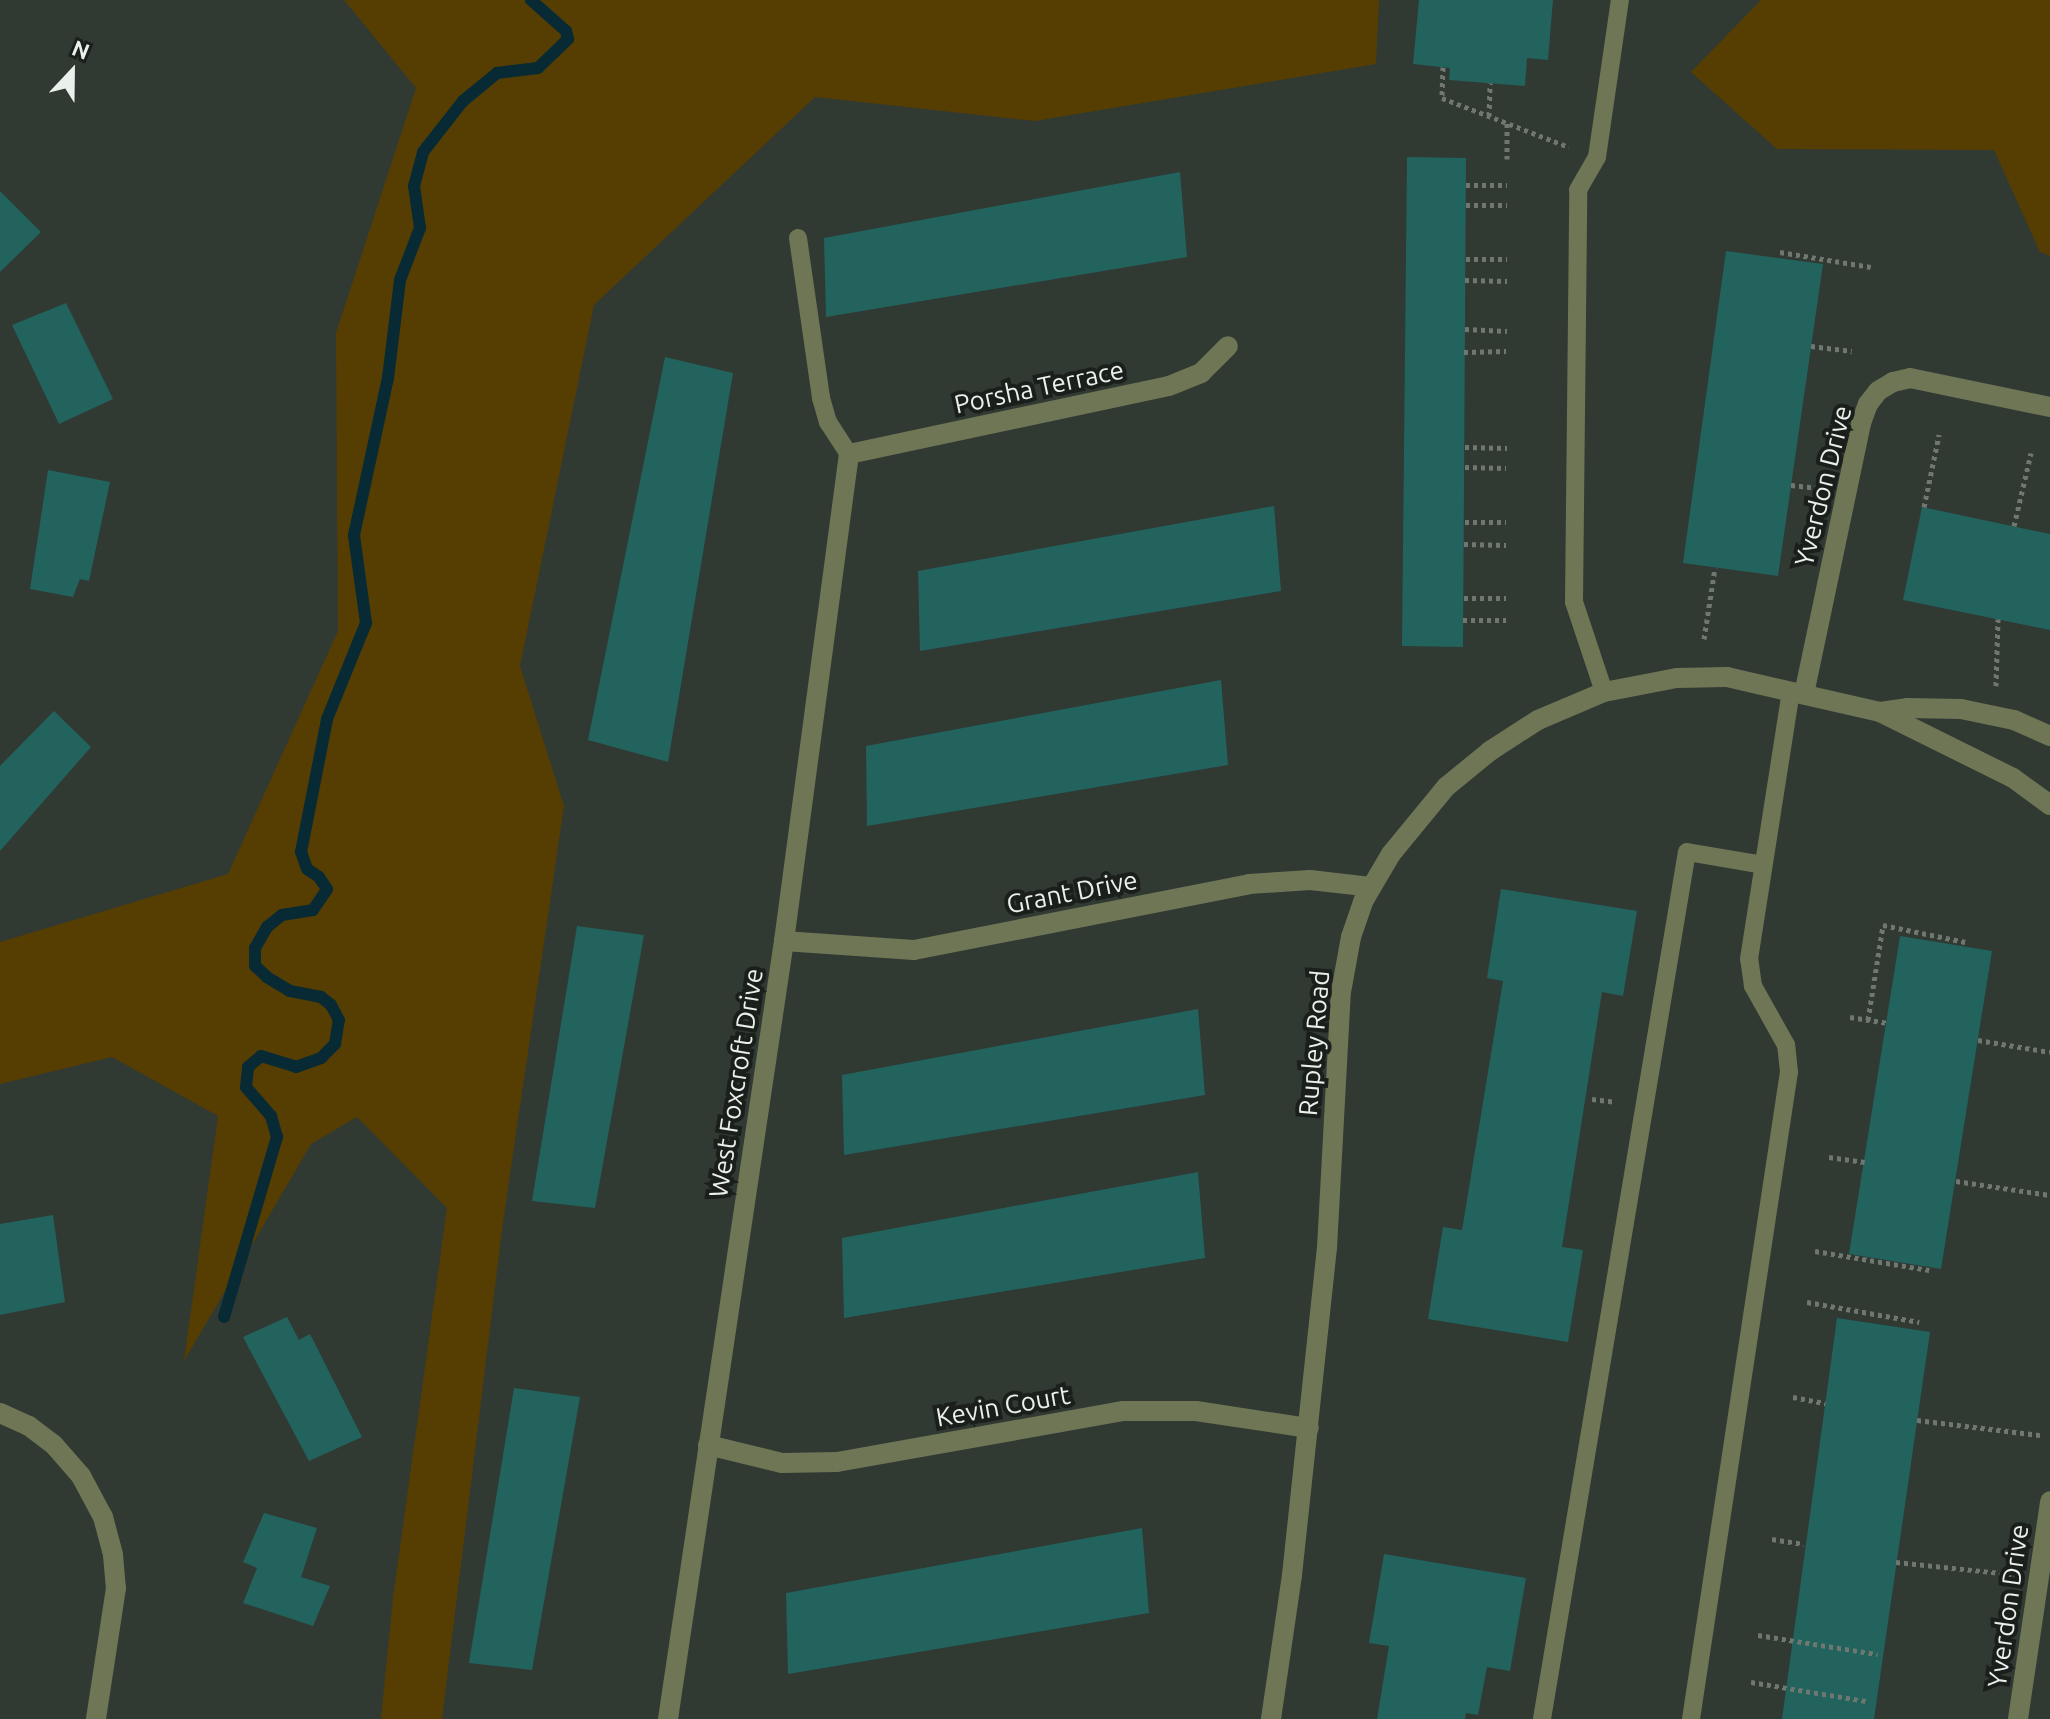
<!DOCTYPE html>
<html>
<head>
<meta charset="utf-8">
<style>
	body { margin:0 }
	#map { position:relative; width:2050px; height:1719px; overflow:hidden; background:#313933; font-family:Ubuntu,sans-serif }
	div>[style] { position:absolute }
	.green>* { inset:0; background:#563e03 }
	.stream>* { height:12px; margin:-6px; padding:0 6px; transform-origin:6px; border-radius:6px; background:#072a35 }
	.building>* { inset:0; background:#22635e }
	.path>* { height:5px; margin-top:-2.5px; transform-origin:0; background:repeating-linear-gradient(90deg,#707771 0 4px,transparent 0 8px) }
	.service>* { height:18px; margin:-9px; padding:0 9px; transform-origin:9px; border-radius:9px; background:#6f7656 }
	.minor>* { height:20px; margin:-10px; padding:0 10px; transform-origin:10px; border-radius:10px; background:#6f7656 }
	span { translate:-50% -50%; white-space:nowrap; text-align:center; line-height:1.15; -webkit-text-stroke:8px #1b1f1c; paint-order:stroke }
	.street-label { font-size:26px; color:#eaf0eb }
	.north { position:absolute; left:32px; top:32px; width:80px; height:80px; -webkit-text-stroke:6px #1b1f1c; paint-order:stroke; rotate:22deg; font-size:22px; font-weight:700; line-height:32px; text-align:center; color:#eaf0eb }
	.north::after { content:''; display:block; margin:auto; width:28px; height:36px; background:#eaf0eb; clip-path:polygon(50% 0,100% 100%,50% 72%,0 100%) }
</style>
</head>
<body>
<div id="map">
	<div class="green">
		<i style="clip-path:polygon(344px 0,1379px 0,1376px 64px,1035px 121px,815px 97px,594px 305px,520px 666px,564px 806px,503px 1222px,442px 1719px,381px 1719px,393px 1598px,447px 1208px,357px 1117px,311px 1144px,184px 1361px,218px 1116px,112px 1057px,0 1084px,0 942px,228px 874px,338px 631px,336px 333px,416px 88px)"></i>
		<i style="clip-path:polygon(1761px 0,2050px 0,2050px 256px,2040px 252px,1994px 150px,1777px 149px,1691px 72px)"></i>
	</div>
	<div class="stream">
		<i style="left:224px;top:1317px;width:188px;rotate:-73.6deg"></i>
		<i style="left:277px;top:1137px;width:22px;rotate:-106deg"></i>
		<i style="left:271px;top:1116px;width:38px;rotate:-131deg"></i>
		<i style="left:246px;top:1087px;width:20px;rotate:-84deg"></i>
		<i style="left:248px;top:1067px;width:17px;rotate:-40deg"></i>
		<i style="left:261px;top:1056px;width:37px;rotate:17deg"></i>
		<i style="left:296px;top:1067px;width:27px;rotate:-20deg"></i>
		<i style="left:321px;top:1058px;width:20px;rotate:-45deg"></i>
		<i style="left:335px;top:1044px;width:24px;rotate:-81deg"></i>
		<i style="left:339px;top:1020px;width:17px;rotate:-118deg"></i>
		<i style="left:331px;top:1005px;width:13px;rotate:-141deg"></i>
		<i style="left:321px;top:997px;width:32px;rotate:-169deg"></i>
		<i style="left:290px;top:991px;width:27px;rotate:-149deg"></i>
		<i style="left:267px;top:977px;width:16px;rotate:-137deg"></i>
		<i style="left:255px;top:966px;width:18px;rotate:-90deg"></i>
		<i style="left:255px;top:948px;width:24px;rotate:-60deg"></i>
		<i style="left:267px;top:927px;width:19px;rotate:-39deg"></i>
		<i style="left:282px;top:915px;width:31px;rotate:-9deg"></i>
		<i style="left:313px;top:910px;width:25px;rotate:-56deg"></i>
		<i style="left:327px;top:889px;width:14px;rotate:-124deg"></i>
		<i style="left:319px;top:877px;width:14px;rotate:-146deg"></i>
		<i style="left:307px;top:869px;width:18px;rotate:-109deg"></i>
		<i style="left:301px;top:852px;width:136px;rotate:-78.9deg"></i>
		<i style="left:327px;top:719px;width:104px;rotate:-67.9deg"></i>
		<i style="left:366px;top:623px;width:89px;rotate:-97.8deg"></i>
		<i style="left:354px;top:535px;width:161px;rotate:-77.8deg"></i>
		<i style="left:388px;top:378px;width:99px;rotate:-83deg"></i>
		<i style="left:400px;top:280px;width:56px;rotate:-69deg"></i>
		<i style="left:420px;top:228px;width:42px;rotate:-98.1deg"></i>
		<i style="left:414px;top:186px;width:35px;rotate:-75deg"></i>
		<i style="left:423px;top:152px;width:65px;rotate:-51.9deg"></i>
		<i style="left:463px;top:101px;width:44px;rotate:-39.5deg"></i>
		<i style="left:497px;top:73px;width:41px;rotate:-7deg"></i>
		<i style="left:538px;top:68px;width:42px;rotate:-44deg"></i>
		<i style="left:568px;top:39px;width:8px;rotate:-104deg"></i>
		<i style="left:566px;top:31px;width:47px;rotate:-138.5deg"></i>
	</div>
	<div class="building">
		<i style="clip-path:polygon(1419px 0,1553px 0,1548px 60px,1527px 58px,1525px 86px,1449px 80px,1450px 68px,1413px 64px)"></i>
		<i style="clip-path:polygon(1407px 157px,1466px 158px,1463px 647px,1402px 646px)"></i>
		<i style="clip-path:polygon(1180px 172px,1187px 257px,826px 317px,824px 238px)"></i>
		<i style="clip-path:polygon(0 191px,41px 232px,0 272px)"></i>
		<i style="clip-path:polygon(1726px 251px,1823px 264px,1778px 576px,1683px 563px)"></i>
		<i style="clip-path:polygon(66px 303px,113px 399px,59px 424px,12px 325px)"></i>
		<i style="clip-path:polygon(665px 357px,733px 373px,668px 762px,588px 740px)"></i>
		<i style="clip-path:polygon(48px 470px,110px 482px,89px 581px,80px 579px,73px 597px,30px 589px)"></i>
		<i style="clip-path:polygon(1274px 506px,1281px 591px,920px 651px,918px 571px)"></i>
		<i style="clip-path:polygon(1922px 507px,2050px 534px,2050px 630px,1903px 600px)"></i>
		<i style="clip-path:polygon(1221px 680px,1228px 765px,867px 826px,866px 746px)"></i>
		<i style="clip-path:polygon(54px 711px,91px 747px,0 851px,0 766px)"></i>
		<i style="clip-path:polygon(1501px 889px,1637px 911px,1623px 996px,1602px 992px,1562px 1247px,1583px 1250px,1568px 1342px,1428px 1319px,1443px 1227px,1462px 1230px,1503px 981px,1487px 978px)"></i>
		<i style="clip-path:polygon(577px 926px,644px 935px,595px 1208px,532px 1201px)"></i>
		<i style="clip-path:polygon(1900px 936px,1992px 951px,1941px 1269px,1849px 1254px)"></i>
		<i style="clip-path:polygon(1198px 1009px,1205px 1095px,844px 1155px,842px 1075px)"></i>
		<i style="clip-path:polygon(1198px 1172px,1205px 1258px,844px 1318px,842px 1238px)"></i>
		<i style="clip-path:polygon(53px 1215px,65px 1302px,0 1315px,0 1224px)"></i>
		<i style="clip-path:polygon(287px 1317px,299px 1340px,310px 1334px,362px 1437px,309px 1461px,243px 1337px)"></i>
		<i style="clip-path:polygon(1837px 1318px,1930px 1332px,1874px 1719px,1782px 1719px)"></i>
		<i style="clip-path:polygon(514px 1388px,580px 1397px,532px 1670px,469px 1663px)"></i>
		<i style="clip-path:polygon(264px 1513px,317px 1528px,301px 1577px,330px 1586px,313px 1626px,243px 1603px,257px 1568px,243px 1562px)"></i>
		<i style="clip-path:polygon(1142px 1528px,1149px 1613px,788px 1674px,786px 1593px)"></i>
		<i style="clip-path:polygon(1384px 1554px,1526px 1578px,1510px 1671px,1487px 1667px,1478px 1715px,1466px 1713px,1465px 1719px,1377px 1719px,1389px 1646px,1369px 1643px)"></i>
	</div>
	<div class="path">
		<i style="left:1443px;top:67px;width:31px;rotate:92deg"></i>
		<i style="left:1442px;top:98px;width:136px;rotate:21.1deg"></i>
		<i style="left:1489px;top:116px;width:33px;rotate:-88deg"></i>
		<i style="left:1507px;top:159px;width:36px;rotate:-90deg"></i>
		<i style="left:1466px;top:185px;width:41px"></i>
		<i style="left:1466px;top:205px;width:41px"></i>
		<i style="left:1780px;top:252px;width:92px;rotate:9.4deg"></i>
		<i style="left:1466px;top:259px;width:41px"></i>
		<i style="left:1465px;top:280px;width:42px;rotate:1.4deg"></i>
		<i style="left:1465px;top:329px;width:42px;rotate:2.7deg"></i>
		<i style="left:1811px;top:346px;width:41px;rotate:7deg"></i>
		<i style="left:1464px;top:352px;width:42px;rotate:-1.4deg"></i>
		<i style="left:1465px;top:447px;width:42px;rotate:1.4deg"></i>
		<i style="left:1465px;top:467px;width:41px;rotate:1.4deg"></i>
		<i style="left:1791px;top:485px;width:28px;rotate:6deg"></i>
		<i style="left:1924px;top:507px;width:74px;rotate:-78.2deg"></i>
		<i style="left:1465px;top:522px;width:41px"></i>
		<i style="left:2014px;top:526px;width:75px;rotate:-76.9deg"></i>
		<i style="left:1464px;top:544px;width:42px;rotate:1.4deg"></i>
		<i style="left:1464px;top:598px;width:42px"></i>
		<i style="left:1463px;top:620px;width:43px"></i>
		<i style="left:1704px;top:639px;width:72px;rotate:-81.2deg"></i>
		<i style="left:1996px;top:686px;width:67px;rotate:-88.3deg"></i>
		<i style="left:1850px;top:1017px;width:37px;rotate:9deg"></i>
		<i style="left:1868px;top:1020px;width:96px;rotate:-81deg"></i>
		<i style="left:1883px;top:925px;width:84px;rotate:11.7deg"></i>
		<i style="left:1978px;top:1040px;width:73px;rotate:9.5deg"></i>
		<i style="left:1592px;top:1099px;width:23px;rotate:7deg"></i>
		<i style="left:1829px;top:1157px;width:36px;rotate:8deg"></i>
		<i style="left:1956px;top:1181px;width:95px;rotate:8.5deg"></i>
		<i style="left:1815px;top:1251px;width:116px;rotate:9.5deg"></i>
		<i style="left:1807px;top:1302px;width:114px;rotate:10.1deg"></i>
		<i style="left:1793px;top:1397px;width:33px;rotate:11deg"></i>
		<i style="left:1917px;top:1420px;width:124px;rotate:7deg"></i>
		<i style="left:1772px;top:1539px;width:32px;rotate:9deg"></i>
		<i style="left:1896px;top:1562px;width:116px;rotate:6deg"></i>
		<i style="left:1758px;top:1635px;width:121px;rotate:9.1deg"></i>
		<i style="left:1751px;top:1682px;width:117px;rotate:9.4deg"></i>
	</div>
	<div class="service">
		<i style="left:798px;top:238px;width:162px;rotate:81.8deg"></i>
		<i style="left:821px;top:398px;width:25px;rotate:74deg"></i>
		<i style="left:828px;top:422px;width:38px;rotate:57deg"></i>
		<i style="left:1604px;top:692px;width:95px;rotate:-108.4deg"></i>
		<i style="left:1574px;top:602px;width:412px;rotate:-89.4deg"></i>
		<i style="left:1578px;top:190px;width:38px;rotate:-60deg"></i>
		<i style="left:1597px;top:157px;width:159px;rotate:-81.7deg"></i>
		<i style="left:1542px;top:1719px;width:879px;rotate:-80.51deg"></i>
		<i style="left:1687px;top:852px;width:77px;rotate:9.7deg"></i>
		<i style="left:1691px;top:1719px;width:654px;rotate:-81.39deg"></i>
		<i style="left:1789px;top:1072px;width:27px;rotate:-96deg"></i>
		<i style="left:1786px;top:1045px;width:68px;rotate:-119.2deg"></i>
		<i style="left:1753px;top:986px;width:27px;rotate:-98deg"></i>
		<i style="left:1749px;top:959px;width:271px;rotate:-81.1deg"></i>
	</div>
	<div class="minor">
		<i style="left:1804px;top:694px;width:277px;rotate:-78.1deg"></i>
		<i style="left:1861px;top:423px;width:20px;rotate:-70deg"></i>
		<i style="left:1868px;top:404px;width:16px;rotate:-52deg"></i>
		<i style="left:1878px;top:391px;width:17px;rotate:-31deg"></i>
		<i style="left:1893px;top:382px;width:17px;rotate:-13deg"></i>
		<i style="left:1910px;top:378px;width:143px;rotate:11.7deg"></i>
		<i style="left:1880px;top:712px;width:27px;rotate:-8deg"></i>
		<i style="left:1907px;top:708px;width:54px;rotate:1.1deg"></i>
		<i style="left:1961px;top:709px;width:54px;rotate:11.7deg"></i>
		<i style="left:2014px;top:720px;width:39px;rotate:24deg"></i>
		<i style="left:784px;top:941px;width:130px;rotate:4deg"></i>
		<i style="left:914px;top:950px;width:341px;rotate:-11.1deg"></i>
		<i style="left:1249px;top:884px;width:61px;rotate:-3.8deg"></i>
		<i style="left:1310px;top:880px;width:61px;rotate:6.5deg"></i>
		<i style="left:0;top:1413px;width:32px;rotate:24deg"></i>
		<i style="left:29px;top:1426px;width:31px;rotate:37deg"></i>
		<i style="left:54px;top:1445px;width:41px;rotate:48.9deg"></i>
		<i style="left:81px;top:1476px;width:47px;rotate:61.8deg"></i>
		<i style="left:103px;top:1517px;width:39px;rotate:75deg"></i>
		<i style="left:113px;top:1555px;width:33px;rotate:85deg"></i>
		<i style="left:116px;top:1588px;width:133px;rotate:98.7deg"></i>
		<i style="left:708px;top:1445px;width:76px;rotate:13.7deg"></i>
		<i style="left:782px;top:1463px;width:55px;rotate:-1deg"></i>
		<i style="left:837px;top:1462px;width:291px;rotate:-10.1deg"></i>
		<i style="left:1124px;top:1411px;width:72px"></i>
		<i style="left:1196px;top:1411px;width:114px;rotate:8.6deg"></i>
		<i style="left:668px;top:1719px;width:787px;rotate:-81.52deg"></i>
		<i style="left:784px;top:941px;width:491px;rotate:-82.4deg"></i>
		<i style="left:849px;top:454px;width:327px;rotate:-12deg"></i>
		<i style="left:1169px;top:386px;width:35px;rotate:-22deg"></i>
		<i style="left:1201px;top:373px;width:38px;rotate:-45deg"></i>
		<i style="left:1271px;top:1719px;width:146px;rotate:-81.7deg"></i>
		<i style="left:1292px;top:1575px;width:329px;rotate:-83.9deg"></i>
		<i style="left:1327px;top:1248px;width:256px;rotate:-86.9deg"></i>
		<i style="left:1341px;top:992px;width:56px;rotate:-79.7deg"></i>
		<i style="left:1351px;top:937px;width:39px;rotate:-71deg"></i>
		<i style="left:1364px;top:900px;width:53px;rotate:-59.6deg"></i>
		<i style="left:1391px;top:854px;width:87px;rotate:-50.6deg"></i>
		<i style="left:1446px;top:787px;width:57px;rotate:-39.3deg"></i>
		<i style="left:1490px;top:751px;width:57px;rotate:-32.9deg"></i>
		<i style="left:1538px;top:720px;width:72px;rotate:-23deg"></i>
		<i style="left:1604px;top:692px;width:74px;rotate:-10.9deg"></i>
		<i style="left:1677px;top:678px;width:50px;rotate:-1.1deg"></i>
		<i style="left:1727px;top:677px;width:157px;rotate:12.9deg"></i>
		<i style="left:1880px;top:712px;width:148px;rotate:26.4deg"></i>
		<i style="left:2013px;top:778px;width:46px;rotate:36.1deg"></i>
		<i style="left:2018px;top:1719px;width:220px;rotate:-81.6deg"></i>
	</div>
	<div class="street-label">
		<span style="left:1039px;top:387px;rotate:-12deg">Porsha Terrace</span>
		<span style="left:1823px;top:486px;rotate:-76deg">Yverdon Drive</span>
		<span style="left:1072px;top:892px;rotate:-11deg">Grant Drive</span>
		<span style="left:1314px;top:1043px;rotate:-85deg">Rupley Road</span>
		<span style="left:736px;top:1083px;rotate:-81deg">West Foxcroft Drive</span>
		<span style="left:1003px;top:1406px;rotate:-10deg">Kevin Court</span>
		<span style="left:2008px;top:1606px;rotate:-82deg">Yverdon Drive</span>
	</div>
	<div class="north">N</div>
</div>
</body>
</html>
